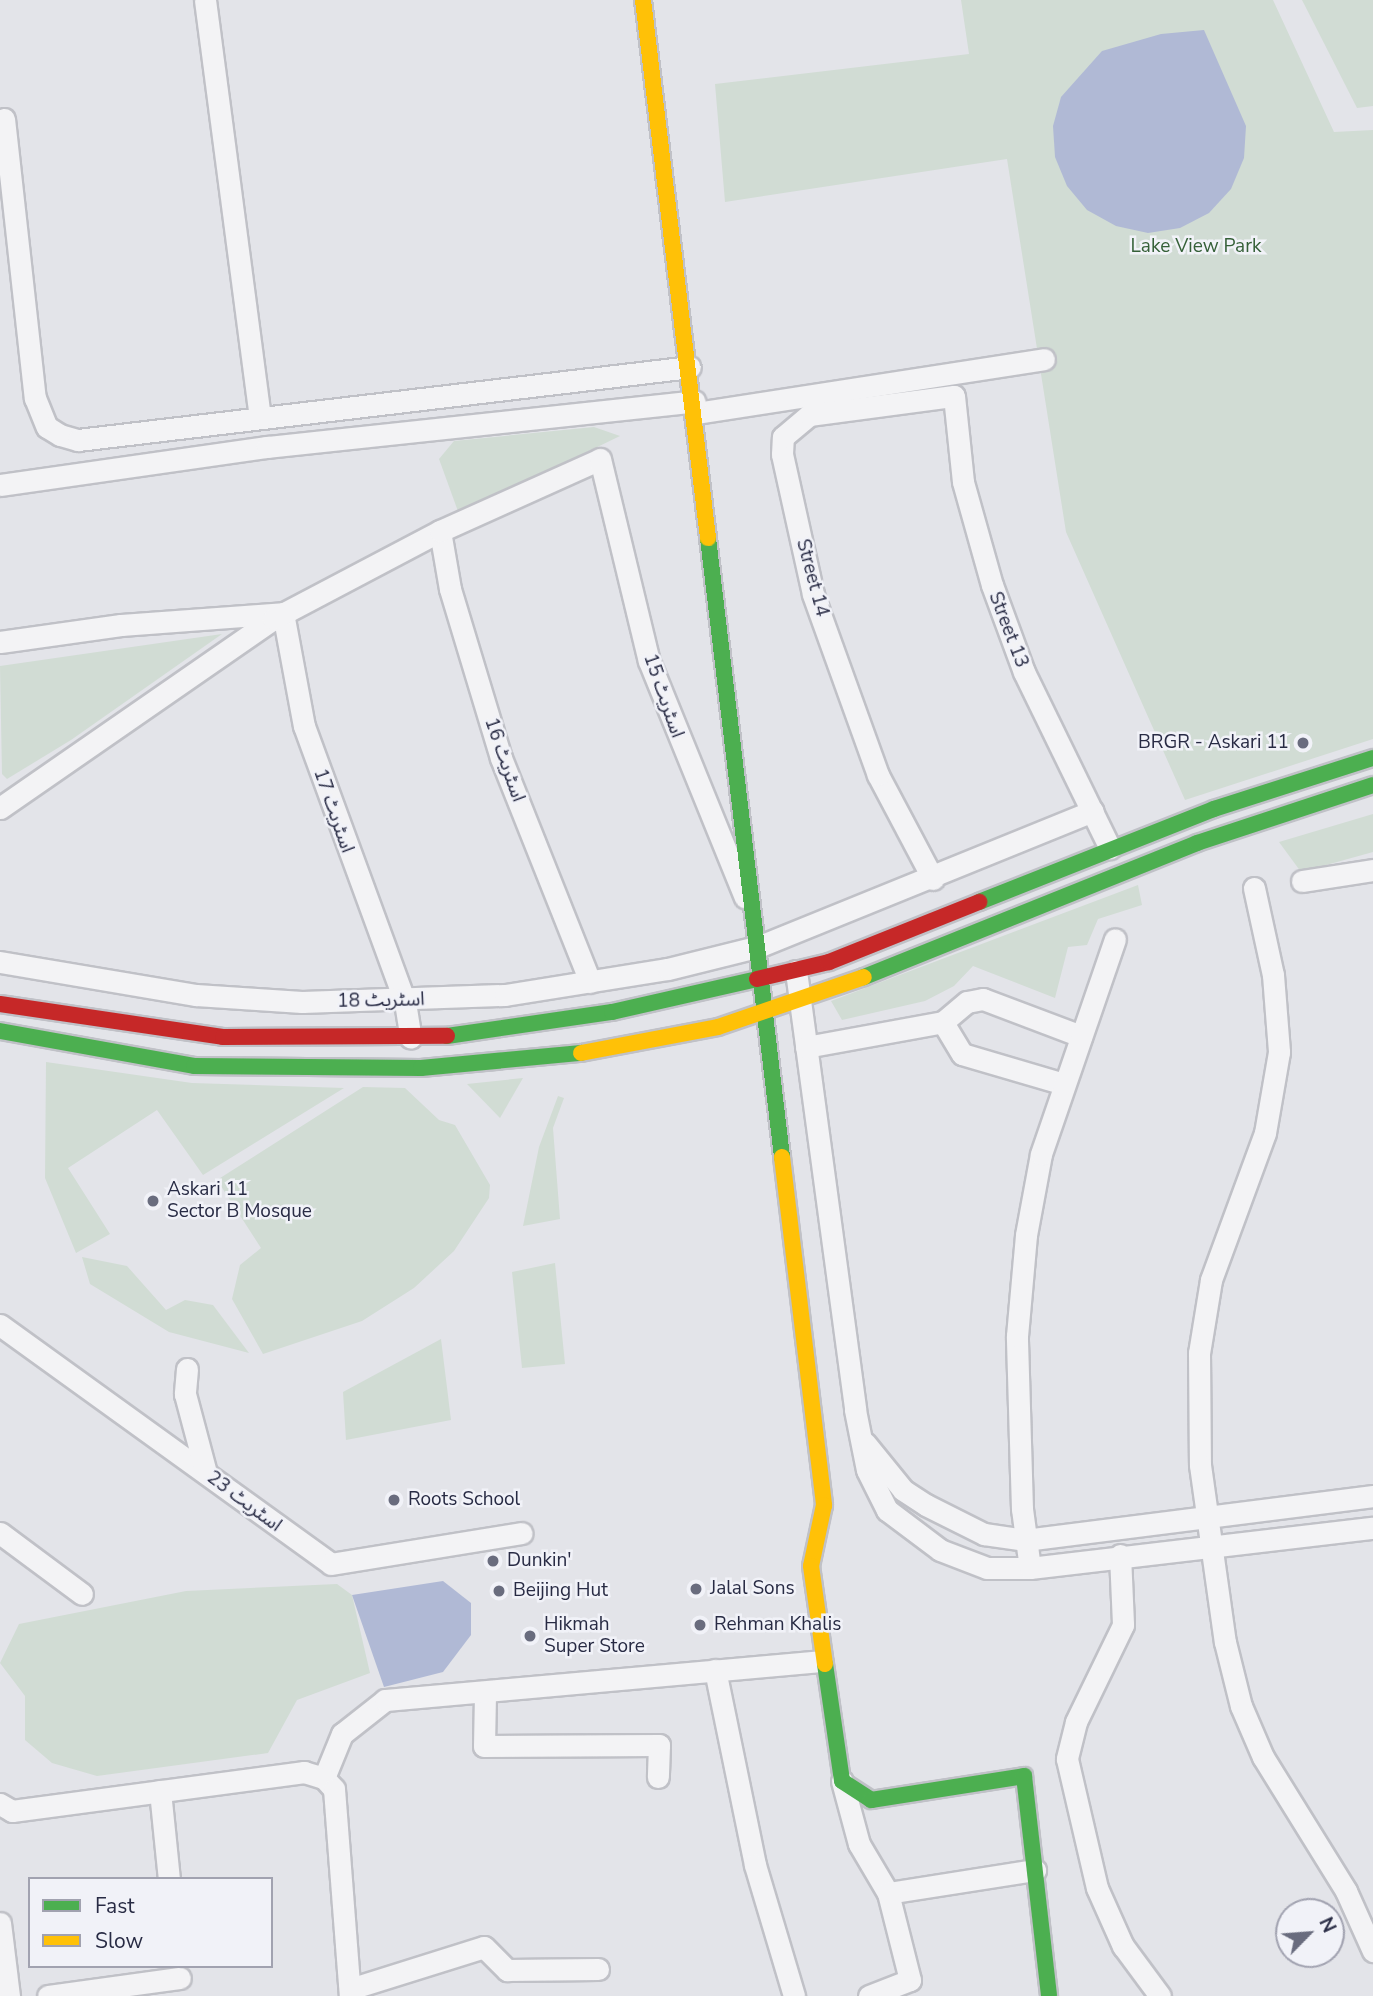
<!DOCTYPE html>
<html>
<head>
<meta charset="utf-8">
<style>
	body { margin:0 }
	#map { position:relative; width:1373px; height:1996px; overflow:hidden; background:#e3e4e9; font-family:"Nunito Sans","Noto Sans Arabic",sans-serif }
	div>[style] { position:absolute }
	.green>* { inset:0; background:#d1dcd4 }
	.water>* { inset:0; background:#b0b9d5 }
	.roads { filter:drop-shadow(2px 0 #c0c1c7) drop-shadow(-2px 0 #c0c1c7) drop-shadow(0 2px #c0c1c7) drop-shadow(0 -2px #c0c1c7) }
	.street>* { height:21px; margin:-10.5px; padding:0 10.5px; transform-origin:10.5px; border-radius:10.5px; background:#f3f3f5 }
	.fast>* { height:16px; margin:-8px; padding:0 8px; transform-origin:8px; border-radius:8px; background:#4caf50 }
	.slow>* { height:16px; margin:-8px; padding:0 8px; transform-origin:8px; border-radius:8px; background:#ffc107 }
	.jam>* { height:16px; margin:-8px; padding:0 8px; transform-origin:8px; border-radius:8px; background:#c62828 }
	.dots>* { width:19px; height:19px; translate:-50% -50%; box-sizing:border-box; border:4px solid #f1f2f8; border-radius:50% }
	span { translate:-50% -50%; white-space:nowrap; text-align:center; line-height:1.15; -webkit-text-stroke:5px #f1f2f8; paint-order:stroke }
	.park-label { font-size:19px; color:#356038 }
	.street-label { font-size:19px; color:#282b44 }
	.poi-label { font-size:19px; color:#282b44 }
	.right { translate:-100% -50%; text-align:right }
	.left { translate:0 -50%; text-align:left }
	.legend { position:absolute; left:28px; top:1877px; width:245px; height:91px; box-sizing:border-box; background:#f1f2f8; border:2px solid #a1a2b0; margin:0; padding:9px 12px; list-style:none; font-size:21px; color:#282b44 }
	.legend li { display:flex; align-items:center; gap:14px; height:35px }
	.legend b { width:35px; border:2px solid #a1a2b0 }
	.north { position:absolute; left:1275px; top:1898px; width:70px; height:70px; box-sizing:border-box; background:#f1f2f8; border:2px solid #a1a2b0; border-radius:50%; rotate:65deg; font-size:19px; font-weight:700; line-height:28px; text-align:center; color:#282b44 }
	.north::after { content:''; display:block; margin:auto; width:24px; height:32px; background:#696c7e; clip-path:polygon(50% 0,100% 100%,50% 72%,0 100%) }
</style>
</head>
<body>
<div id="map">
	<div class="green">
		<i style="clip-path:polygon(961px 0,1273px 0,1334px 132px,1373px 130px,1373px 739px,1185px 800px,1066px 532px,1007px 159px,725px 202px,715px 84px,969px 54px)"></i>
		<i style="clip-path:polygon(1302px 0,1373px 0,1373px 106px,1357px 108px)"></i>
		<i style="clip-path:polygon(594px 427px,620px 436px,459px 514px,439px 459px,454px 441px)"></i>
		<i style="clip-path:polygon(222px 634px,71px 740px,7px 779px,2px 774px,0 666px)"></i>
		<i style="clip-path:polygon(1373px 814px,1373px 852px,1301px 872px,1279px 842px)"></i>
		<i style="clip-path:polygon(1138px 885px,1142px 905px,1098px 919px,1087px 945px,1068px 947px,1055px 998px,973px 966px,954px 986px,925px 1001px,842px 1020px,831px 1001px)"></i>
		<i style="clip-path:polygon(46px 1062px,192px 1083px,344px 1088px,203px 1175px,157px 1110px,68px 1168px,110px 1234px,76px 1253px,45px 1178px)"></i>
		<i style="clip-path:polygon(523px 1078px,500px 1118px,467px 1084px)"></i>
		<i style="clip-path:polygon(363px 1087px,405px 1088px,439px 1120px,455px 1125px,490px 1185px,489px 1198px,454px 1251px,414px 1288px,362px 1321px,263px 1354px,232px 1299px,240px 1265px,261px 1248px,217px 1180px)"></i>
		<i style="clip-path:polygon(558px 1096px,564px 1098px,553px 1128px,560px 1219px,523px 1226px,539px 1147px)"></i>
		<i style="clip-path:polygon(82px 1257px,127px 1266px,166px 1310px,185px 1300px,213px 1305px,249px 1353px,169px 1332px,90px 1284px)"></i>
		<i style="clip-path:polygon(555px 1263px,565px 1364px,522px 1368px,512px 1272px)"></i>
		<i style="clip-path:polygon(441px 1339px,451px 1420px,346px 1440px,343px 1392px)"></i>
		<i style="clip-path:polygon(337px 1584px,352px 1595px,370px 1673px,297px 1700px,268px 1753px,97px 1776px,52px 1763px,25px 1740px,25px 1696px,0 1663px,19px 1624px,186px 1591px)"></i>
	</div>
	<div class="water">
		<i style="clip-path:polygon(1204px 30px,1246px 126px,1244px 158px,1231px 189px,1209px 213px,1180px 228px,1148px 233px,1116px 226px,1087px 210px,1067px 186px,1055px 157px,1053px 126px,1061px 97px,1102px 51px,1161px 34px)"></i>
		<i style="clip-path:polygon(443px 1581px,471px 1603px,471px 1635px,443px 1672px,384px 1687px,352px 1595px)"></i>
	</div>
	<div class="roads">
		<div class="street">
			<i style="left:205px;top:0;width:420px;rotate:82.5deg"></i>
			<i style="left:4px;top:119px;width:281px;rotate:83.7deg"></i>
			<i style="left:35px;top:398px;width:31px;rotate:68deg"></i>
			<i style="left:47px;top:427px;width:15px;rotate:32deg"></i>
			<i style="left:60px;top:435px;width:19px;rotate:16deg"></i>
			<i style="left:78px;top:440px;width:616px;rotate:-6.8deg"></i>
			<i style="left:696px;top:413px;width:352px;rotate:-8.8deg"></i>
			<i style="left:0;top:485px;width:270px;rotate:-8.1deg"></i>
			<i style="left:267px;top:447px;width:430px;rotate:-6.1deg"></i>
			<i style="left:440px;top:531px;width:59px;rotate:80.2deg"></i>
			<i style="left:450px;top:589px;width:177px;rotate:73.2deg"></i>
			<i style="left:501px;top:758px;width:241px;rotate:68.3deg"></i>
			<i style="left:0;top:642px;width:122px;rotate:-8deg"></i>
			<i style="left:121px;top:625px;width:162px;rotate:-4.2deg"></i>
			<i style="left:283px;top:613px;width:115px;rotate:79.5deg"></i>
			<i style="left:304px;top:726px;width:294px;rotate:69.9deg"></i>
			<i style="left:405px;top:1002px;width:36px;rotate:81deg"></i>
			<i style="left:0;top:808px;width:332px;rotate:-34.7deg"></i>
			<i style="left:273px;top:619px;width:189px;rotate:-27.8deg"></i>
			<i style="left:440px;top:531px;width:175px;rotate:-24.2deg"></i>
			<i style="left:600px;top:459px;width:208px;rotate:76.4deg"></i>
			<i style="left:649px;top:661px;width:255px;rotate:67.9deg"></i>
			<i style="left:933px;top:879px;width:118px;rotate:-117.9deg"></i>
			<i style="left:878px;top:775px;width:192px;rotate:-109.8deg"></i>
			<i style="left:813px;top:594px;width:143px;rotate:-102.5deg"></i>
			<i style="left:782px;top:454px;width:17px;rotate:-87deg"></i>
			<i style="left:783px;top:437px;width:34px;rotate:-40deg"></i>
			<i style="left:809px;top:415px;width:146px;rotate:-7.5deg"></i>
			<i style="left:954px;top:396px;width:86px;rotate:84deg"></i>
			<i style="left:963px;top:482px;width:107px;rotate:74.3deg"></i>
			<i style="left:992px;top:585px;width:93px;rotate:69.8deg"></i>
			<i style="left:1024px;top:672px;width:196px;rotate:64deg"></i>
			<i style="left:1302px;top:881px;width:72px;rotate:-8.8deg"></i>
			<i style="left:1254px;top:888px;width:89px;rotate:77.7deg"></i>
			<i style="left:1273px;top:975px;width:77px;rotate:85.5deg"></i>
			<i style="left:1279px;top:1052px;width:82px;rotate:99.8deg"></i>
			<i style="left:1265px;top:1133px;width:157px;rotate:110.2deg"></i>
			<i style="left:1211px;top:1280px;width:74px;rotate:99.3deg"></i>
			<i style="left:1199px;top:1353px;width:112px;rotate:89.5deg"></i>
			<i style="left:1200px;top:1465px;width:179px;rotate:82deg"></i>
			<i style="left:1225px;top:1642px;width:66px;rotate:76deg"></i>
			<i style="left:1241px;top:1706px;width:56px;rotate:66.7deg"></i>
			<i style="left:1263px;top:1757px;width:158px;rotate:58.2deg"></i>
			<i style="left:1346px;top:1891px;width:66px;rotate:65.8deg"></i>
			<i style="left:0;top:962px;width:199px;rotate:9.6deg"></i>
			<i style="left:196px;top:995px;width:106px;rotate:3.8deg"></i>
			<i style="left:302px;top:1002px;width:203px;rotate:-2deg"></i>
			<i style="left:505px;top:995px;width:165px;rotate:-9.1deg"></i>
			<i style="left:668px;top:969px;width:95px;rotate:-14deg"></i>
			<i style="left:760px;top:946px;width:359px;rotate:-22.1deg"></i>
			<i style="left:796px;top:971px;width:443px;rotate:82.3deg"></i>
			<i style="left:855px;top:1410px;width:61px;rotate:78.7deg"></i>
			<i style="left:867px;top:1470px;width:45px;rotate:63.4deg"></i>
			<i style="left:887px;top:1510px;width:66px;rotate:37deg"></i>
			<i style="left:940px;top:1550px;width:50px;rotate:21deg"></i>
			<i style="left:987px;top:1568px;width:43px"></i>
			<i style="left:1030px;top:1568px;width:345px;rotate:-6.7deg"></i>
			<i style="left:806px;top:1047px;width:139px;rotate:-10.3deg"></i>
			<i style="left:1064px;top:1084px;width:106px;rotate:-163.6deg"></i>
			<i style="left:962px;top:1054px;width:37px;rotate:-121deg"></i>
			<i style="left:943px;top:1022px;width:31px;rotate:-40deg"></i>
			<i style="left:967px;top:1002px;width:16px;rotate:-11deg"></i>
			<i style="left:983px;top:999px;width:105px;rotate:20.7deg"></i>
			<i style="left:0;top:1325px;width:408px;rotate:35.8deg"></i>
			<i style="left:331px;top:1564px;width:193px;rotate:-9.2deg"></i>
			<i style="left:187px;top:1369px;width:25px;rotate:95deg"></i>
			<i style="left:185px;top:1394px;width:82px;rotate:75.1deg"></i>
			<i style="left:865px;top:1443px;width:60px;rotate:51deg"></i>
			<i style="left:903px;top:1490px;width:27px;rotate:33deg"></i>
			<i style="left:926px;top:1505px;width:65px;rotate:26.6deg"></i>
			<i style="left:984px;top:1534px;width:41px;rotate:8.3deg"></i>
			<i style="left:1025px;top:1540px;width:351px;rotate:-7.2deg"></i>
			<i style="left:0;top:1533px;width:102px;rotate:36.6deg"></i>
			<i style="left:1120px;top:1555px;width:70px;rotate:87.5deg"></i>
			<i style="left:1123px;top:1625px;width:108px;rotate:115.9deg"></i>
			<i style="left:1076px;top:1722px;width:38px;rotate:104deg"></i>
			<i style="left:1067px;top:1759px;width:132px;rotate:76.9deg"></i>
			<i style="left:1097px;top:1888px;width:64px;rotate:65.9deg"></i>
			<i style="left:1123px;top:1946px;width:62px;rotate:53.5deg"></i>
			<i style="left:1030px;top:1568px;width:60px;rotate:-97.7deg"></i>
			<i style="left:1022px;top:1509px;width:173px;rotate:-91.7deg"></i>
			<i style="left:1017px;top:1336px;width:101px;rotate:-84.9deg"></i>
			<i style="left:1026px;top:1235px;width:82px;rotate:-79.5deg"></i>
			<i style="left:1041px;top:1154px;width:227px;rotate:-71deg"></i>
			<i style="left:715px;top:1670px;width:199px;rotate:78.4deg"></i>
			<i style="left:755px;top:1865px;width:137px;rotate:73.4deg"></i>
			<i style="left:485px;top:1694px;width:52px;rotate:91.1deg"></i>
			<i style="left:484px;top:1746px;width:175px;rotate:-0.3deg"></i>
			<i style="left:659px;top:1745px;width:32px;rotate:92deg"></i>
			<i style="left:324px;top:1778px;width:48px;rotate:-67.8deg"></i>
			<i style="left:342px;top:1734px;width:55px;rotate:-38.3deg"></i>
			<i style="left:385px;top:1700px;width:438px;rotate:-5.1deg"></i>
			<i style="left:842px;top:1781px;width:65px;rotate:74.9deg"></i>
			<i style="left:859px;top:1844px;width:57px;rotate:59.4deg"></i>
			<i style="left:888px;top:1893px;width:149px;rotate:-8.9deg"></i>
			<i style="left:160px;top:1791px;width:88px;rotate:84.2deg"></i>
			<i style="left:0;top:1804px;width:14px;rotate:30deg"></i>
			<i style="left:12px;top:1811px;width:295px;rotate:-7.6deg"></i>
			<i style="left:304px;top:1772px;width:21px;rotate:17deg"></i>
			<i style="left:324px;top:1778px;width:15px;rotate:48deg"></i>
			<i style="left:334px;top:1789px;width:208px;rotate:85.6deg"></i>
			<i style="left:0;top:1923px;width:74px;rotate:83deg"></i>
			<i style="left:350px;top:1989px;width:140px;rotate:-17.4deg"></i>
			<i style="left:484px;top:1947px;width:33px;rotate:45deg"></i>
			<i style="left:507px;top:1970px;width:91px;rotate:-0.6deg"></i>
			<i style="left:48px;top:1996px;width:133px;rotate:-7.8deg"></i>
			<i style="left:869px;top:1996px;width:44px;rotate:-21.3deg"></i>
			<i style="left:910px;top:1980px;width:90px;rotate:-104.2deg"></i>
		</div>
		<div class="fast">
			<i style="left:708px;top:538px;width:623px;rotate:83.18deg"></i>
			<i style="left:979px;top:902px;width:253px;rotate:-21.6deg"></i>
			<i style="left:1214px;top:809px;width:167px;rotate:-17.8deg"></i>
			<i style="left:864px;top:977px;width:359px;rotate:-21.9deg"></i>
			<i style="left:1197px;top:843px;width:185px;rotate:-18.2deg"></i>
			<i style="left:0;top:1031px;width:197px;rotate:10.2deg"></i>
			<i style="left:194px;top:1066px;width:227px;rotate:0.5deg"></i>
			<i style="left:421px;top:1068px;width:161px;rotate:-5.4deg"></i>
			<i style="left:447px;top:1036px;width:167px;rotate:-8.3deg"></i>
			<i style="left:612px;top:1012px;width:149px;rotate:-12.8deg"></i>
			<i style="left:825px;top:1664px;width:118px;rotate:81.7deg"></i>
			<i style="left:842px;top:1781px;width:35px;rotate:33deg"></i>
			<i style="left:871px;top:1800px;width:155px;rotate:-8.9deg"></i>
			<i style="left:1024px;top:1776px;width:221px;rotate:83.5deg"></i>
		</div>
		<div class="slow">
			<i style="left:643px;top:0;width:542px;rotate:83.11deg"></i>
			<i style="left:581px;top:1053px;width:139px;rotate:-10.7deg"></i>
			<i style="left:718px;top:1027px;width:154px;rotate:-18.9deg"></i>
			<i style="left:782px;top:1157px;width:351px;rotate:83.1deg"></i>
			<i style="left:824px;top:1505px;width:62px;rotate:102deg"></i>
			<i style="left:811px;top:1566px;width:99px;rotate:81.9deg"></i>
		</div>
		<div class="jam">
			<i style="left:757px;top:979px;width:74px;rotate:-13.3deg"></i>
			<i style="left:829px;top:962px;width:162px;rotate:-21.8deg"></i>
			<i style="left:0;top:1004px;width:225px;rotate:8.4deg"></i>
			<i style="left:223px;top:1037px;width:224px;rotate:-0.3deg"></i>
		</div>
	</div>
	<div class="dots">
		<i style="left:1303px;top:743px;background:#696c7e"></i>
		<i style="left:153px;top:1201px;background:#696c7e"></i>
		<i style="left:394px;top:1500px;background:#696c7e"></i>
		<i style="left:493px;top:1561px;background:#696c7e"></i>
		<i style="left:696px;top:1589px;background:#696c7e"></i>
		<i style="left:499px;top:1591px;background:#696c7e"></i>
		<i style="left:700px;top:1625px;background:#696c7e"></i>
		<i style="left:530px;top:1636px;background:#696c7e"></i>
	</div>
	<div class="park-label">
		<span style="left:1196px;top:247px">Lake View Park</span>
	</div>
	<div class="street-label">
		<span style="left:812px;top:578px;rotate:75deg">Street 14</span>
		<span style="left:1008px;top:630px;rotate:69deg">Street 13</span>
		<span style="left:663px;top:696px;rotate:71deg">اسٹریٹ 15</span>
		<span style="left:504px;top:760px;rotate:71deg">اسٹریٹ 16</span>
		<span style="left:333px;top:811px;rotate:71deg">اسٹریٹ 17</span>
		<span style="left:381px;top:1001px;rotate:-1deg">اسٹریٹ 18</span>
		<span style="left:244px;top:1502px;rotate:37deg">اسٹریٹ 23</span>
	</div>
	<div class="poi-label">
		<span class="right" style="left:1289px;top:743px">BRGR - Askari 11</span>
		<span class="left" style="left:167px;top:1201px">Askari 11<br>Sector B Mosque</span>
		<span class="left" style="left:408px;top:1500px">Roots School</span>
		<span class="left" style="left:507px;top:1561px">Dunkin'</span>
		<span class="left" style="left:710px;top:1589px">Jalal Sons</span>
		<span class="left" style="left:513px;top:1591px">Beijing Hut</span>
		<span class="left" style="left:544px;top:1636px">Hikmah<br>Super Store</span>
		<span class="left" style="left:714px;top:1625px">Rehman Khalis</span>
	</div>
	<ul class="legend">
	<li><b style="height:9px;background:#4caf50"></b>Fast</li>
	<li><b style="height:9px;background:#ffc107"></b>Slow</li>
	</ul>
	<div class="north">N</div>
</div>
</body>
</html>
